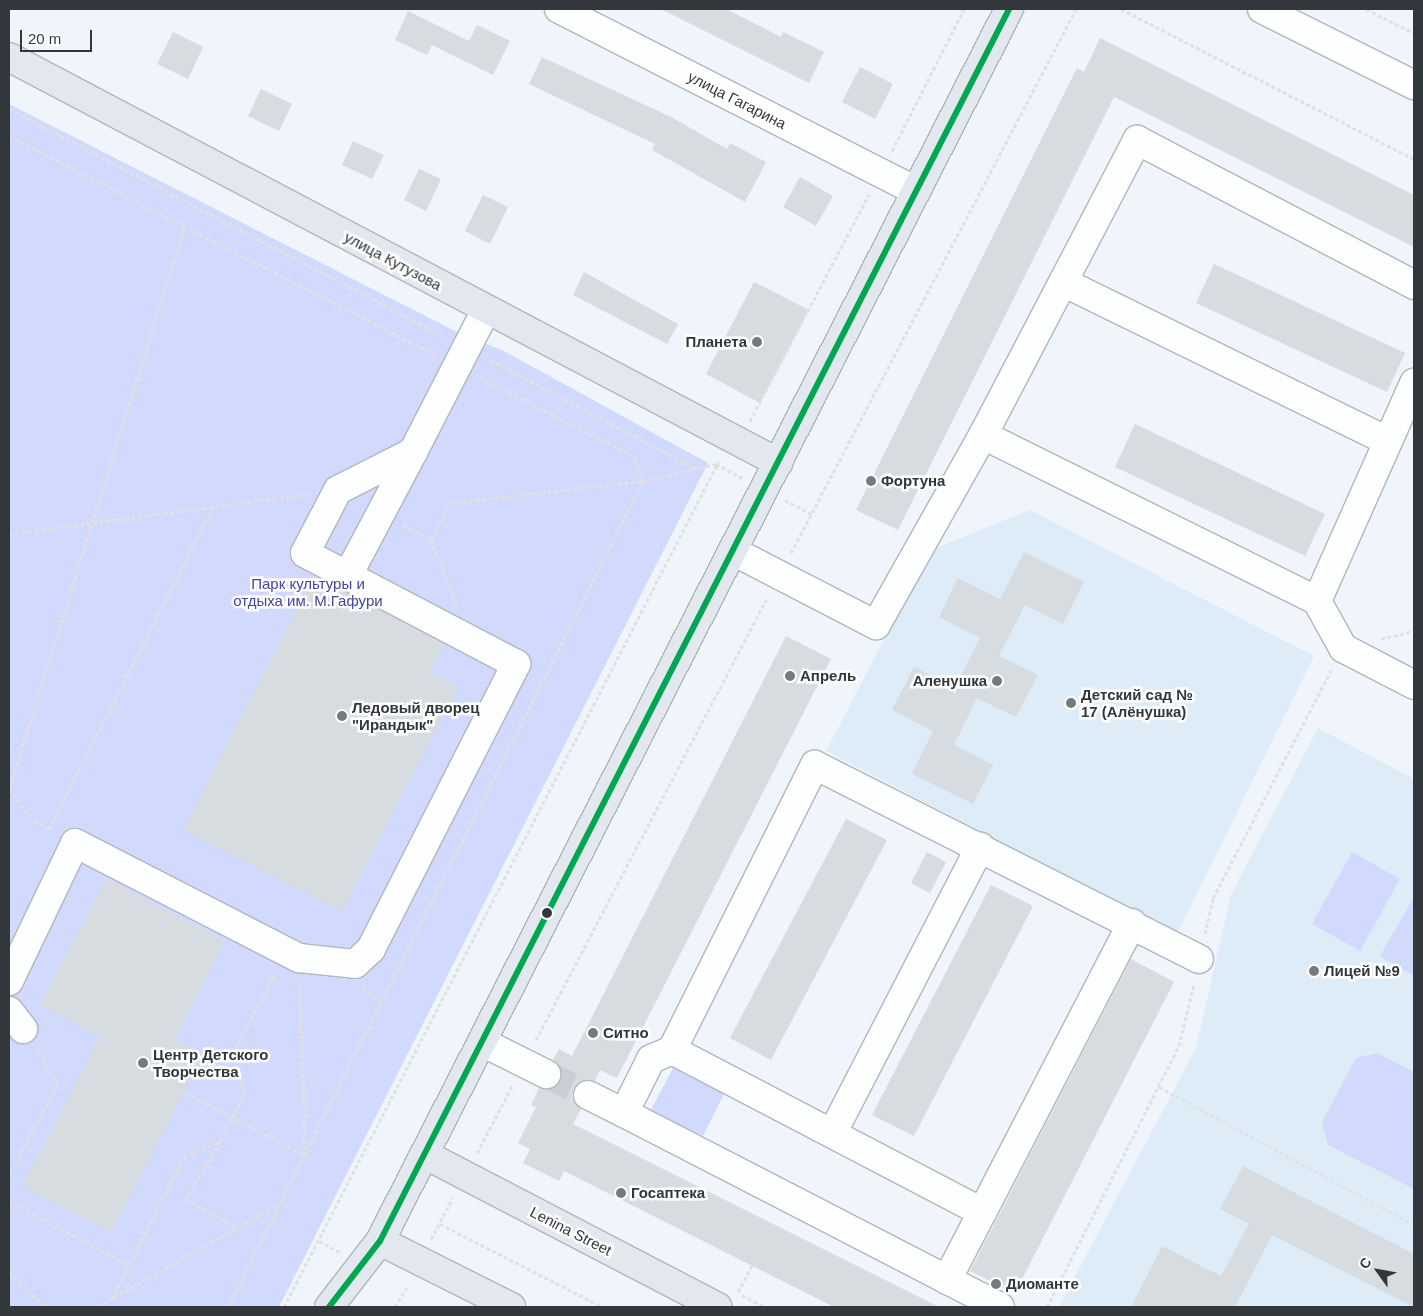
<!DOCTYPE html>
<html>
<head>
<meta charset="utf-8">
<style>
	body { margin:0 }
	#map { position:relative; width:1423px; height:1316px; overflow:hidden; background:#eff5fa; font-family:Arial,sans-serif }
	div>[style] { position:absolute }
	.built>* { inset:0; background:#deecf7 }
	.green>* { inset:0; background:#d1dafc }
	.building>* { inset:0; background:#d6dcdf }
	.minor-tunnel>* { height:28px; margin-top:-14px; transform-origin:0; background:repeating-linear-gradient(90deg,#c9cfd4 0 28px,transparent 0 42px) }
	.path>* { height:3px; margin-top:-1.5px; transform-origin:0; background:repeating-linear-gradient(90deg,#e0e1e3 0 4px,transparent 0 6.5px) }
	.roads { filter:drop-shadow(1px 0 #b1b6ba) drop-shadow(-1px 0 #b1b6ba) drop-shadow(0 1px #b1b6ba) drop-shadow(0 -1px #b1b6ba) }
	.minor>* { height:28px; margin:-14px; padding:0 14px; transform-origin:14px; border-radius:14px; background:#fdfefe }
	.major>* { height:28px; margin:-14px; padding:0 14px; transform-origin:14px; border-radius:14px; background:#e3e8ef }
	.bus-1>* { height:6px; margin:-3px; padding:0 3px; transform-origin:3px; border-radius:3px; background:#00a651 }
	.dots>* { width:14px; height:14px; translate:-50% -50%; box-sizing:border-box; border:2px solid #fff; border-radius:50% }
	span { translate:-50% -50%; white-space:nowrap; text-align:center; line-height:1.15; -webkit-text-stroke:5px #fff; paint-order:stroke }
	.street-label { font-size:15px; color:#32373b }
	.poi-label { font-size:15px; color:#32373b; font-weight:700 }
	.right { translate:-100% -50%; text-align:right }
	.left { translate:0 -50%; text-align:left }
	.park-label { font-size:15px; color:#41469d }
	.frame { position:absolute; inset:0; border:10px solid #32373b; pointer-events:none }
	.north { position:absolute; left:1353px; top:1246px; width:50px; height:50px; -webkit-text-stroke:4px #fff; paint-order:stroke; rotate:302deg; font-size:14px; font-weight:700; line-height:20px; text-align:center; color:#32373b }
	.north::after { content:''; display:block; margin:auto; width:18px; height:22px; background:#32373b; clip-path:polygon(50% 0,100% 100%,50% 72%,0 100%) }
	.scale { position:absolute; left:20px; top:30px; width:72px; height:22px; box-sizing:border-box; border:2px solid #32373b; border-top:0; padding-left:6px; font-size:15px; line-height:18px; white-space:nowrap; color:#32373b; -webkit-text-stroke:4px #fff; paint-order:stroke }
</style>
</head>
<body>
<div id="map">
	<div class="built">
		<i style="clip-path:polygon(1030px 510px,1314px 656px,1177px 934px,826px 751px,931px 550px)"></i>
		<i style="clip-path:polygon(1318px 728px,1414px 779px,1414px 1307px,1059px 1307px,1196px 1048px,1231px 895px)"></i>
	</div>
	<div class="green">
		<i style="clip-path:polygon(9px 104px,457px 332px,504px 351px,708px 463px,279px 1307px,9px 1307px)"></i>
		<i style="clip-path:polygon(1352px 852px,1400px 879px,1360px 951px,1312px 924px)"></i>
		<i style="clip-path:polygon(1414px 897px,1414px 976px,1380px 956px)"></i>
		<i style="clip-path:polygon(1377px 1053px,1414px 1072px,1414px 1189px,1328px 1145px,1322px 1122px,1356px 1058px)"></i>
		<i style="clip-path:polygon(673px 1068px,724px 1094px,703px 1136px,651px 1110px)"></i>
	</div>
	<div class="building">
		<i style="clip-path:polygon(661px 9px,726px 9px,781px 37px,783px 32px,824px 52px,809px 83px)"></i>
		<i style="clip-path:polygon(408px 11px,469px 41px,477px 25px,510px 41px,493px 75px,432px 45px,427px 55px,395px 40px)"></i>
		<i style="clip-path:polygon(173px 32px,203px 47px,188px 79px,157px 64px)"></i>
		<i style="clip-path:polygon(1100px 38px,1414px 195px,1414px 247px,1114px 97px,898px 530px,856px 510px,1077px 68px,1084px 72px)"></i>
		<i style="clip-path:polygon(542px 57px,671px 117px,727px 149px,730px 143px,766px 162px,745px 202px,652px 150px,655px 144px,529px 84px)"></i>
		<i style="clip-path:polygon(860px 67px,893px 84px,875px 119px,842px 102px)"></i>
		<i style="clip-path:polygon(261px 89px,292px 104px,279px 131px,248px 116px)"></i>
		<i style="clip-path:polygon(353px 141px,384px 155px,372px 179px,342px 165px)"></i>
		<i style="clip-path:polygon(419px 169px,441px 179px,426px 211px,404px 200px)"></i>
		<i style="clip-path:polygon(800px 177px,833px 196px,816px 226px,783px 207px)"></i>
		<i style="clip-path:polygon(483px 195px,508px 207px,490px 244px,465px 231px)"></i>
		<i style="clip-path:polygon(1214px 264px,1405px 353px,1387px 392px,1196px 303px)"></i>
		<i style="clip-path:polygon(584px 272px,678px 324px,667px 344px,573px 295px)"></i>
		<i style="clip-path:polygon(754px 282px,809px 310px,760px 403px,706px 374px)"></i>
		<i style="clip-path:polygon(1135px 424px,1325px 514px,1305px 556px,1115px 467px)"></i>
		<i style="clip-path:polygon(1024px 552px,1084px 582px,1063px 624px,1025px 605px,999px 656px,1038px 675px,1016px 717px,977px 698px,954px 745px,993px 765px,973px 804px,912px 774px,933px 731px,892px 710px,914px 667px,955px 688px,980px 638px,939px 617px,958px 578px,1000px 599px)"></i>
		<i style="clip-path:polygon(314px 576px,444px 644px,429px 672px,458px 687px,342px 911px,183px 830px)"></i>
		<i style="clip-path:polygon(786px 636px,831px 659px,617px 1078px,600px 1070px,595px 1081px,587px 1080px,574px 1088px,572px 1096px,581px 1109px,573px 1124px,939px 1307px,834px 1307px,564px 1171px,559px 1181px,523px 1163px,530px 1149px,518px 1143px,536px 1107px,531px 1105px,539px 1088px,547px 1090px,560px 1081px,562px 1073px,553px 1060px,559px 1049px,572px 1056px)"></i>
		<i style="clip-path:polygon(846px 819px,887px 840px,771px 1060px,730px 1038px)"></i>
		<i style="clip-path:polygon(927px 852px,946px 862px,930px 893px,911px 883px)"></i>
		<i style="clip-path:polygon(106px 879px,225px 941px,174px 1040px,203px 1055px,111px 1233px,22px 1187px,100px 1037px,40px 1005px)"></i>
		<i style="clip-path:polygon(991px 885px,1033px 906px,914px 1136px,872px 1115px)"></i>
		<i style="clip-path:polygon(1131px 959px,1174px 982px,1015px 1293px,970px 1271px)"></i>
		<i style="clip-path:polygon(1243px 1166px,1414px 1254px,1414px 1307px,1272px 1235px,1235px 1307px,1131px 1307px,1162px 1246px,1221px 1276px,1249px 1224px,1220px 1209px)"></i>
	</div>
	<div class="minor-tunnel">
		<i style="left:546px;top:1074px;width:47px;rotate:26.6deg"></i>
	</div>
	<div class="path">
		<i style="left:1121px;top:9px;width:329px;rotate:27.1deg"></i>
		<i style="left:1366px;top:9px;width:54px;rotate:26.6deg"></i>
		<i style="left:9px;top:109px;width:491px;rotate:27.6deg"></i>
		<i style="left:9px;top:136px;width:480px;rotate:27.2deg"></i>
		<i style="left:892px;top:151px;width:159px;rotate:-63.1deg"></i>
		<i style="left:490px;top:360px;width:234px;rotate:27.8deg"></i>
		<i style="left:750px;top:421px;width:256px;rotate:-62.3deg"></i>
		<i style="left:785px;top:500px;width:30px;rotate:28deg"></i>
		<i style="left:403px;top:525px;width:32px;rotate:28deg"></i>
		<i style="left:9px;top:534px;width:302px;rotate:-7.6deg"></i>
		<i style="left:791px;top:553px;width:614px;rotate:-62.35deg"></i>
		<i style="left:456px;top:604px;width:69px;rotate:-111.3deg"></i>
		<i style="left:431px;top:540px;width:42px;rotate:-62.8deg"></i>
		<i style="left:450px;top:503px;width:194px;rotate:-6.5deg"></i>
		<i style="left:643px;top:481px;width:75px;rotate:-13.1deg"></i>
		<i style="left:716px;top:464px;width:30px;rotate:28deg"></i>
		<i style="left:1381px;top:639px;width:34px;rotate:-14deg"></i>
		<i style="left:9px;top:789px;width:41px;rotate:52deg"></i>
		<i style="left:34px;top:821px;width:18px;rotate:29deg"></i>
		<i style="left:9px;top:790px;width:591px;rotate:-72.67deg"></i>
		<i style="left:49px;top:829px;width:361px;rotate:-63deg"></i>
		<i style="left:1205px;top:934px;width:37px;rotate:-77deg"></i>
		<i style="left:1213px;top:898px;width:257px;rotate:-62.6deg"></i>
		<i style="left:300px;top:983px;width:172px;rotate:88.3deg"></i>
		<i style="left:363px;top:987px;width:25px;rotate:43deg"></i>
		<i style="left:536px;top:1040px;width:499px;rotate:-62.4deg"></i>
		<i style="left:1159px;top:1087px;width:290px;rotate:28.4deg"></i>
		<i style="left:184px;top:1092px;width:136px;rotate:27.5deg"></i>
		<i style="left:220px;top:1141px;width:67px;rotate:120.4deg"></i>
		<i style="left:186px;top:1199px;width:59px;rotate:29.6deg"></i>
		<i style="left:477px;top:1153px;width:76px;rotate:-62.4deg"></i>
		<i style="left:9px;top:1175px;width:103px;rotate:-61.7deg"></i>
		<i style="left:58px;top:1084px;width:40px;rotate:-122deg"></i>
		<i style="left:9px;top:1201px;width:136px;rotate:28.1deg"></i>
		<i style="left:440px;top:1224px;width:183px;rotate:27deg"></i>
		<i style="left:431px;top:1239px;width:47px;rotate:-61.8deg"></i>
		<i style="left:319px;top:1241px;width:24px;rotate:28deg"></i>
		<i style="left:9px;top:1272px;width:50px;rotate:44.2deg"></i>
		<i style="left:738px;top:1292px;width:30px;rotate:-62deg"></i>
		<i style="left:742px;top:1295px;width:26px;rotate:28deg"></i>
		<i style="left:112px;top:1299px;width:159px;rotate:-63.1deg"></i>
		<i style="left:184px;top:1157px;width:39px;rotate:-24deg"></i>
		<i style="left:220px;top:1141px;width:52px;rotate:-62.4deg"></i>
		<i style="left:244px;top:1095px;width:48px;rotate:-99.7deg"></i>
		<i style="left:236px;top:1048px;width:85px;rotate:-62.5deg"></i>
		<i style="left:97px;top:1307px;width:209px;rotate:-29.5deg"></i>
		<i style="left:228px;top:1307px;width:924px;rotate:-63.32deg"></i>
		<i style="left:643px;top:481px;width:27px;rotate:-110deg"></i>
		<i style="left:634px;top:456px;width:174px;rotate:-153deg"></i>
		<i style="left:284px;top:1307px;width:951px;rotate:-62.79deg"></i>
		<i style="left:395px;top:1307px;width:26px;rotate:-59deg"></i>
		<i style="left:1047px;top:1307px;width:292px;rotate:-63.2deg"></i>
		<i style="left:1179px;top:1046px;width:64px;rotate:-76.4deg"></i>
	</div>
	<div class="roads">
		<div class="minor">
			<i style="left:559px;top:9px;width:401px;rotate:27deg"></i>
			<i style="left:1262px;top:9px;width:170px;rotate:26.6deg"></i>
			<i style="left:1063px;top:282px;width:361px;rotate:26.1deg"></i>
			<i style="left:983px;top:435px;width:373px;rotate:26.4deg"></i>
			<i style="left:1317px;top:601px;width:54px;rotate:61deg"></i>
			<i style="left:1343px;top:648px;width:80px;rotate:27.5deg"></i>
			<i style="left:733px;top:551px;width:161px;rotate:27.4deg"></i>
			<i style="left:876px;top:625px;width:218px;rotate:-60.6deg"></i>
			<i style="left:983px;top:435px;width:333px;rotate:-62.4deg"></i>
			<i style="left:1137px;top:140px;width:313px;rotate:27.6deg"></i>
			<i style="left:348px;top:575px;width:139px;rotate:-62.1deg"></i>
			<i style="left:1317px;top:601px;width:239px;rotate:-66deg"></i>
			<i style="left:9px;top:981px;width:153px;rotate:-64.4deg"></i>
			<i style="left:75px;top:843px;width:252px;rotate:27.2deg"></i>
			<i style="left:299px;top:958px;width:56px;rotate:6.1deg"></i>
			<i style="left:355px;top:964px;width:22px;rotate:-43deg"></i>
			<i style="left:371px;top:949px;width:320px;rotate:-63deg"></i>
			<i style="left:516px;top:664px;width:238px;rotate:-152.3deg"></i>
			<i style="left:305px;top:553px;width:71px;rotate:-62.4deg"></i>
			<i style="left:338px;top:490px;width:84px;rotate:-26.9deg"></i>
			<i style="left:413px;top:452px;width:160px;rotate:-62.8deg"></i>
			<i style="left:9px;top:1011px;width:23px;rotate:52deg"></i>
			<i style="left:482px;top:1042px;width:72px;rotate:26.6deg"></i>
			<i style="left:672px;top:1050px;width:350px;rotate:27.6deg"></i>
			<i style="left:588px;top:1095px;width:40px;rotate:26.6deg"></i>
			<i style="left:833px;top:1132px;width:321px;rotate:-62.7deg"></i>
			<i style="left:947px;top:1280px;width:402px;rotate:-62.6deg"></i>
			<i style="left:1000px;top:1307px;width:423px;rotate:-152.7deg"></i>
			<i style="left:624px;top:1113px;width:60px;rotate:-63.4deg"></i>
			<i style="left:651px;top:1059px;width:23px;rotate:-23deg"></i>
			<i style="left:672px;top:1050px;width:319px;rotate:-63.4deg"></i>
			<i style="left:815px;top:765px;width:430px;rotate:26.8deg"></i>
		</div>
		<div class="major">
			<i style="left:9px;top:57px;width:870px;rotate:27.8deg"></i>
			<i style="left:424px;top:1154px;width:331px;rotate:27.5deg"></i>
			<i style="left:380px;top:1241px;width:147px;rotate:26.7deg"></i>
			<i style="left:329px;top:1307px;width:83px;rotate:-52.3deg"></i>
			<i style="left:380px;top:1241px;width:1383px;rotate:-62.95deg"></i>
		</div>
	</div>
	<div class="bus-1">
		<i style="left:329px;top:1307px;width:83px;rotate:-52.3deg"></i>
		<i style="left:380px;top:1241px;width:1383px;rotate:-62.95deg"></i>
	</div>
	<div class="dots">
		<i style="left:757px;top:342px;background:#747a7e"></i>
		<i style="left:871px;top:481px;background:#747a7e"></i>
		<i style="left:790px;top:676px;background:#747a7e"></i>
		<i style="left:997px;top:681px;background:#747a7e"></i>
		<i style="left:1071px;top:703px;background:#747a7e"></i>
		<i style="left:342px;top:716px;background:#747a7e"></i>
		<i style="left:547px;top:913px;background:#32373b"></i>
		<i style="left:1314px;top:971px;background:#747a7e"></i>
		<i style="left:593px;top:1033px;background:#747a7e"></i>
		<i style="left:143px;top:1063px;background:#747a7e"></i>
		<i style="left:621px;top:1193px;background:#747a7e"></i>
		<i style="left:996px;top:1284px;background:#747a7e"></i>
	</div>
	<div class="street-label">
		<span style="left:737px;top:100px;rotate:27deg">улица Гагарина</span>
		<span style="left:393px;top:261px;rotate:28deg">улица Кутузова</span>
		<span style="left:571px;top:1231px;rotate:27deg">Lenina Street</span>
	</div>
	<div class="poi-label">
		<span class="right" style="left:747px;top:342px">Планета</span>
		<span class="left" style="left:881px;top:481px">Фортуна</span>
		<span class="left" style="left:800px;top:676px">Апрель</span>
		<span class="right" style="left:987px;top:681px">Аленушка</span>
		<span class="left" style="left:1081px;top:703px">Детский сад №<br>17 (Алёнушка)</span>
		<span class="left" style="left:352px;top:716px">Ледовый дворец<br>"Ирандык"</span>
		<span class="left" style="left:1324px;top:971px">Лицей №9</span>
		<span class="left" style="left:603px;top:1033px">Ситно</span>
		<span class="left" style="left:153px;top:1063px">Центр Детского<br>Творчества</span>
		<span class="left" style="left:631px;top:1193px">Госаптека</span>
		<span class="left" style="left:1006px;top:1284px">Диоманте</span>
	</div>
	<div class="park-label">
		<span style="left:308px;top:592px">Парк культуры и<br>отдыха им. М.Гафури</span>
	</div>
	<div class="frame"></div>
	<div class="north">С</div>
	<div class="scale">20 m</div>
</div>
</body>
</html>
